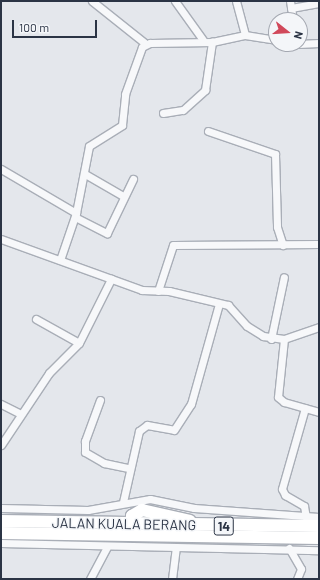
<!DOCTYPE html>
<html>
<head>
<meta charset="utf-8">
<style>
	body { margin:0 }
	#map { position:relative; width:320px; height:580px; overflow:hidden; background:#e4e7ec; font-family:Barlow,sans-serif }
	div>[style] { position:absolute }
	.roads { filter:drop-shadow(1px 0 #a9aeb7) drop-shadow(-1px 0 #a9aeb7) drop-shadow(0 1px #a9aeb7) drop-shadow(0 -1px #a9aeb7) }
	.street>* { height:7px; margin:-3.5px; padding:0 3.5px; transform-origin:3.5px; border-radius:3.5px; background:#f7f8fa }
	.highway>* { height:12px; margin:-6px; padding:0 6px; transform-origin:6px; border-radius:6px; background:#fff }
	span { translate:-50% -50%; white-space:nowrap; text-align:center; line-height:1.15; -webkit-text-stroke:3px #f4f6f9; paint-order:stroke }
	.shield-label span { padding:1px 3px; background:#f4f6f9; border:1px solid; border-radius:3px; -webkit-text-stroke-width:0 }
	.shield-label { font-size:13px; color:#2b3445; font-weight:700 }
	.street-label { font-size:14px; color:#2b3445 }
	.frame { position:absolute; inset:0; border:2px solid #2b3445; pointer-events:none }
	.north { position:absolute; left:268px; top:12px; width:40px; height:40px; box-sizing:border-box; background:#f4f6f9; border:1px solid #a4a8b1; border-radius:50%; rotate:107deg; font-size:11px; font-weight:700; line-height:16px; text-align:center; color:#2b3445 }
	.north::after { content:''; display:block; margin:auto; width:14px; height:18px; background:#d1495b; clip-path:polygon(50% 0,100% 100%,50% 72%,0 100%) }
	.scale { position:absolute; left:12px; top:20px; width:85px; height:18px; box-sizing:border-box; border:2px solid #2b3445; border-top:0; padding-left:5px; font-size:12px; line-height:14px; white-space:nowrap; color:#2b3445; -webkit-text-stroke:3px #f4f6f9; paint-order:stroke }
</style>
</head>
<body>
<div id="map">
	<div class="roads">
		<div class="street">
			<i style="left:92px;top:1px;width:69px;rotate:38.5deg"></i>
			<i style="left:175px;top:1px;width:48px;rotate:54.3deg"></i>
			<i style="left:236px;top:1px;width:35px;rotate:75deg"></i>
			<i style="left:290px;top:1px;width:19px;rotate:81deg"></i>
			<i style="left:291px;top:8px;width:28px;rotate:-10deg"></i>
			<i style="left:298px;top:44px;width:21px;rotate:-3deg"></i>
			<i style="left:163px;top:113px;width:20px;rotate:-9deg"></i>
			<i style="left:183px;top:110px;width:30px;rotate:-42deg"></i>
			<i style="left:205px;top:90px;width:49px;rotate:-81.7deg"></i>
			<i style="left:208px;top:131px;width:71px;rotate:18.9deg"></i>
			<i style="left:275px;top:154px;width:73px;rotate:88.4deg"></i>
			<i style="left:277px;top:227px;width:19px;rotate:72deg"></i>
			<i style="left:1px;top:169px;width:87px;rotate:30.4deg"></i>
			<i style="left:85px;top:174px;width:44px;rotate:30.1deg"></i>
			<i style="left:75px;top:217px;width:36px;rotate:27deg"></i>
			<i style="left:107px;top:233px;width:60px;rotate:-64.3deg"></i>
			<i style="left:1px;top:239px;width:150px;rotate:19.9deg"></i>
			<i style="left:142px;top:290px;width:27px;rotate:2deg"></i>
			<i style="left:169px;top:291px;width:61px;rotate:13.3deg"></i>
			<i style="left:228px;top:305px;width:28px;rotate:48deg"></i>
			<i style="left:247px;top:326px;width:19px;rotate:32deg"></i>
			<i style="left:263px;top:336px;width:21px;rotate:8deg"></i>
			<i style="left:284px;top:339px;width:37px;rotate:-19deg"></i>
			<i style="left:60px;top:260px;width:50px;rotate:-71.2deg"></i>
			<i style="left:76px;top:213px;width:68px;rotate:-79deg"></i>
			<i style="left:89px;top:146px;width:39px;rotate:-32deg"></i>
			<i style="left:122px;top:125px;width:31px;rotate:-84deg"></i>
			<i style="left:125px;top:94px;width:50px;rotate:-70.1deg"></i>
			<i style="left:142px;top:47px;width:9px;rotate:-27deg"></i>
			<i style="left:150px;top:43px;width:62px;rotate:-0.9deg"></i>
			<i style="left:212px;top:42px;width:34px;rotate:-12deg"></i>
			<i style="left:245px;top:35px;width:31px;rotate:9deg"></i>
			<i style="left:158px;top:291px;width:48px;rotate:-71.9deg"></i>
			<i style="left:173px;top:245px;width:146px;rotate:-0.4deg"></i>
			<i style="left:36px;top:319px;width:49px;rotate:29.2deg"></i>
			<i style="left:271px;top:339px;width:63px;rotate:-78.2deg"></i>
			<i style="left:284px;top:339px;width:58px;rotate:95.9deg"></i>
			<i style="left:278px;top:397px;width:8px;rotate:40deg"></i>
			<i style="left:284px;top:402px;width:36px;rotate:16deg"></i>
			<i style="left:100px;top:400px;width:44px;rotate:110.1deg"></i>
			<i style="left:85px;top:441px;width:11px;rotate:90deg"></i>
			<i style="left:85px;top:452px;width:22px;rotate:30deg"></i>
			<i style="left:104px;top:463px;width:25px;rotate:12deg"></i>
			<i style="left:1px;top:404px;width:22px;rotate:27deg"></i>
			<i style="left:305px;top:408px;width:84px;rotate:105.9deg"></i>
			<i style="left:282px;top:489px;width:7px;rotate:63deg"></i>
			<i style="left:285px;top:495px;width:22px;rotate:30deg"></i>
			<i style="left:304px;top:506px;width:11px;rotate:80deg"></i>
			<i style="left:1px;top:445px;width:87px;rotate:-56.3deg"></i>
			<i style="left:49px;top:373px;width:42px;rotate:-45deg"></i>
			<i style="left:79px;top:343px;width:72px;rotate:-63.4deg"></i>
			<i style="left:123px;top:502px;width:73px;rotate:-77.3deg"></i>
			<i style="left:139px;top:431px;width:10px;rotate:-37deg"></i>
			<i style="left:147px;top:425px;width:27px;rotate:10deg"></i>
			<i style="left:174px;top:430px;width:31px;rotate:-57deg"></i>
			<i style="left:191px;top:404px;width:104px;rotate:-74.4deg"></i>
			<i style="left:1px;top:508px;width:87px;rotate:1.3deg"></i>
			<i style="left:88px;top:510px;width:63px;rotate:-10.1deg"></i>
			<i style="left:150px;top:499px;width:45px;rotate:11.6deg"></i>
			<i style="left:194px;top:508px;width:125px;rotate:4.1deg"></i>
			<i style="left:1px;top:543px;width:318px;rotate:1.3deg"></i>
			<i style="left:289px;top:548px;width:24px;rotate:60deg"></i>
			<i style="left:301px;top:569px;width:11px;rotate:112deg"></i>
			<i style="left:90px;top:579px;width:36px;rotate:-62deg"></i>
			<i style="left:172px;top:579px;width:32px;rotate:-83deg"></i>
		</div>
		<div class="highway">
			<i style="left:1px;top:521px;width:318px;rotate:0.9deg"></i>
			<i style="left:131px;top:530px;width:14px;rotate:-86deg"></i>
			<i style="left:132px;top:516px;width:12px;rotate:-31deg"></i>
			<i style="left:142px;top:510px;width:49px;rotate:12.9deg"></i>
			<i style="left:1px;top:533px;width:318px;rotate:0.9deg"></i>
		</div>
	</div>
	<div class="shield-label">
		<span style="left:224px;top:526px">14</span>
	</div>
	<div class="street-label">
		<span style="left:124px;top:524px;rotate:1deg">JALAN KUALA BERANG</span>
	</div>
	<div class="frame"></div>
	<div class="north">N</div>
	<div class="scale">100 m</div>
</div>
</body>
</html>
